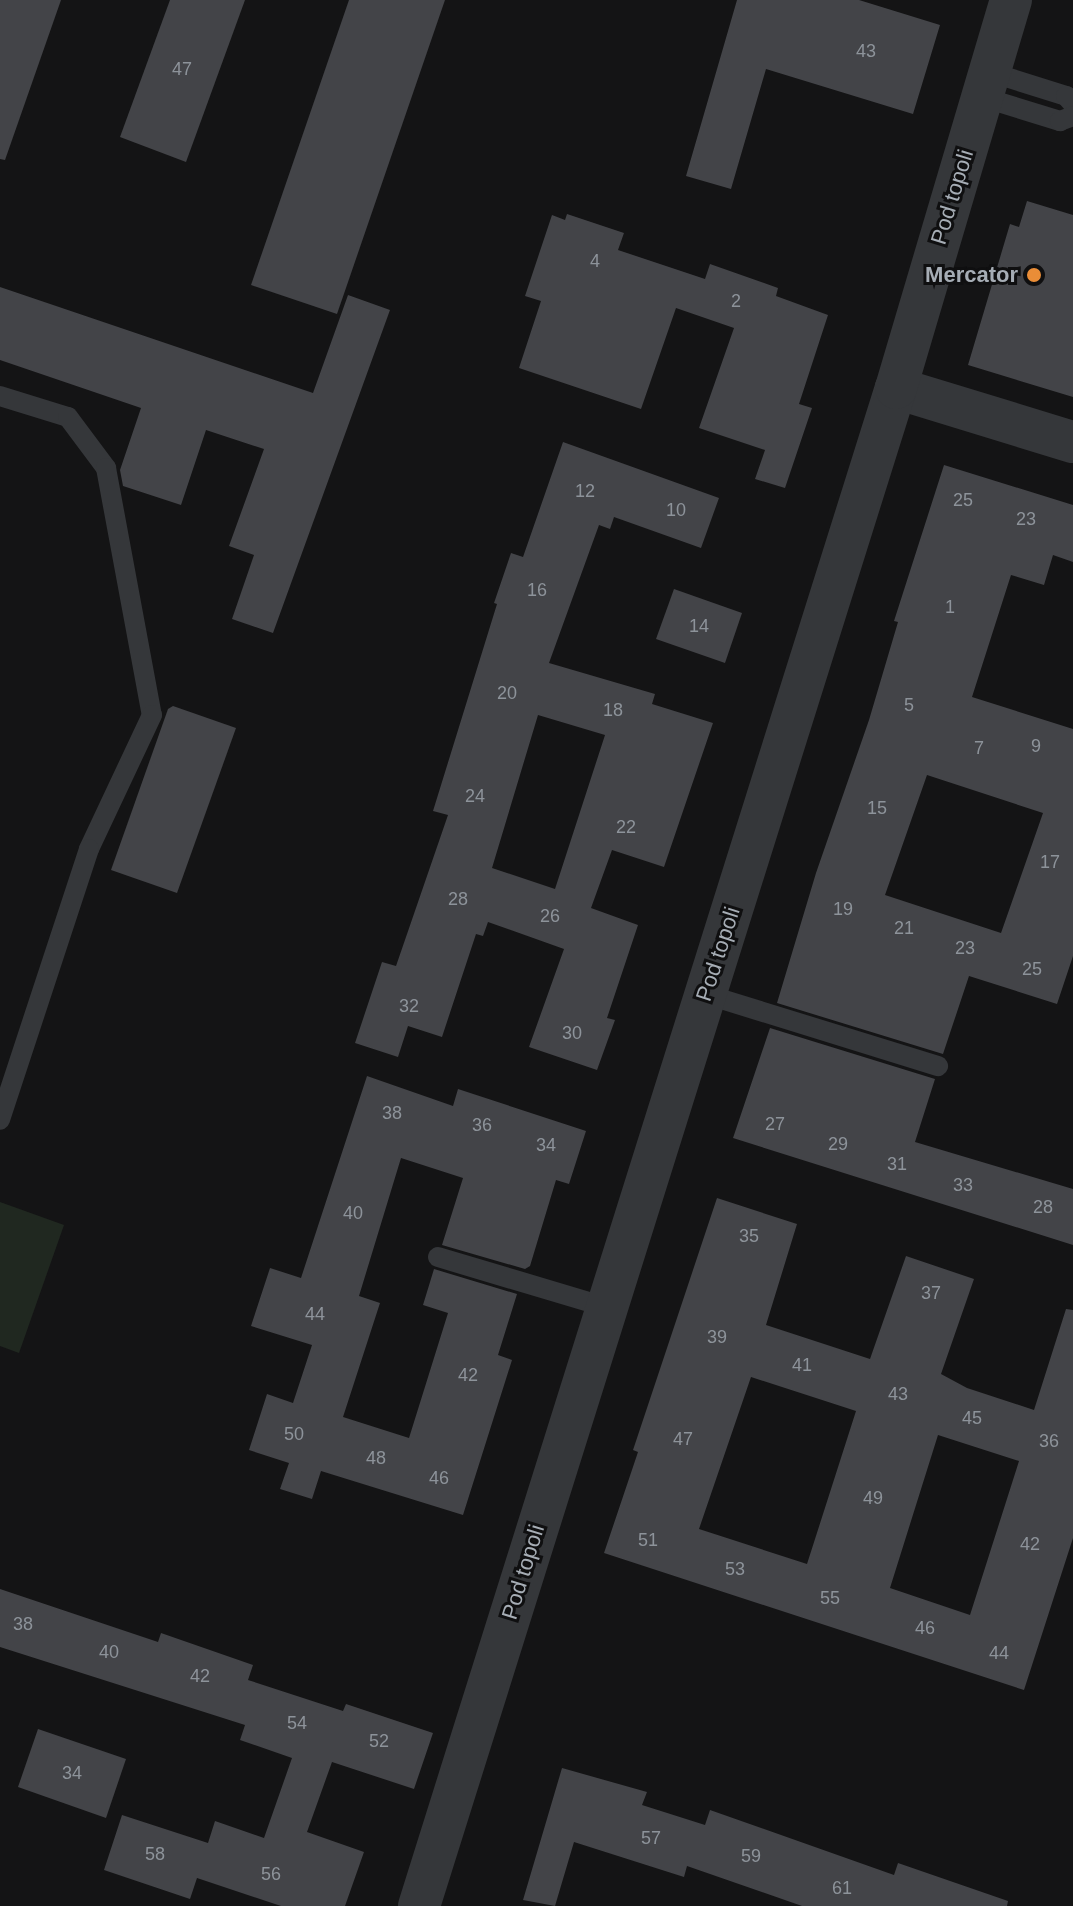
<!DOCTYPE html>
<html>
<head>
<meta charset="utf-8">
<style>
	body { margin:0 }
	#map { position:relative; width:1073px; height:1906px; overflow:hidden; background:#141415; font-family:Arial,sans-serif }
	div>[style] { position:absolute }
	.green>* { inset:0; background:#202820 }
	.building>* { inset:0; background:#434448 }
	.lane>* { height:20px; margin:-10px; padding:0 10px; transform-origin:10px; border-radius:10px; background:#35373a }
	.street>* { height:42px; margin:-21px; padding:0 21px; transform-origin:21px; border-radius:21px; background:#35373a }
	.dots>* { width:22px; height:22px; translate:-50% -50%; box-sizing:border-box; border:4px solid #0f0f10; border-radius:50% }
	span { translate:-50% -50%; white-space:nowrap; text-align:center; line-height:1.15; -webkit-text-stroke:6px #0f0f10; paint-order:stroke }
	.number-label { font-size:18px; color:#8d939a }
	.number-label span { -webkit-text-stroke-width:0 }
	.street-label { font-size:22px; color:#a6adb5 }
	.poi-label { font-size:22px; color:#a6adb5; font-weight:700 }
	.right { translate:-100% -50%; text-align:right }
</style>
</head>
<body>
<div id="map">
	<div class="green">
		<i style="clip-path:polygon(0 1202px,64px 1225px,19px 1353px,0 1346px)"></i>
	</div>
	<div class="building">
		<i style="clip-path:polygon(0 0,61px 0,5px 160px,0 159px)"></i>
		<i style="clip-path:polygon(170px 0,245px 0,186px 162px,120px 137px)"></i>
		<i style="clip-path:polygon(349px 0,445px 0,337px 314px,251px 285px)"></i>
		<i style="clip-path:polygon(737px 0,859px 0,940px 25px,913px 114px,766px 69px,731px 189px,686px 176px)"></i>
		<i style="clip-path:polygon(1027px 201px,1073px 215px,1073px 397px,968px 365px,1010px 224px,1019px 227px)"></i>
		<i style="clip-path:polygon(567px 214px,624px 233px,618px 250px,705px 279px,710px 264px,778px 288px,776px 296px,828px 315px,799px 404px,812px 408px,785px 488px,755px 479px,765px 450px,699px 428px,734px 328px,676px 308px,641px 409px,519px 368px,541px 301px,525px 296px,552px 215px,565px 220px)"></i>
		<i style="clip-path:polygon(0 287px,313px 393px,348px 295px,390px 310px,273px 633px,232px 619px,254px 555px,229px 546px,264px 449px,206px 430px,181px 505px,123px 486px,120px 470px,141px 408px,0 360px)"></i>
		<i style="clip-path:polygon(evenodd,563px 442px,719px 498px,701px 548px,614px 517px,610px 529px,599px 525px,549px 663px,655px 694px,652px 704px,713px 723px,664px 867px,612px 850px,591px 908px,638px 925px,607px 1018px,615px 1020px,597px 1070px,529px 1047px,564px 949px,488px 922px,483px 936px,476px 934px,442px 1037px,408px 1026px,398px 1057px,355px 1043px,382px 962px,396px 966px,448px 815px,433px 811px,497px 604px,494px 603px,511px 553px,523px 557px,563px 442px,538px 715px,605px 735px,555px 889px,492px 868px,538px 715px)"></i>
		<i style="clip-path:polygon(evenodd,944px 465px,1073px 505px,1073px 562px,1053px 555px,1044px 585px,1011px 575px,972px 697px,1073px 729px,1073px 956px,1057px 1004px,969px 976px,943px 1054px,777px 1003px,816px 873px,869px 720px,898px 622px,894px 621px,944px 465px,927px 775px,1043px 813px,1001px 933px,885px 895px,927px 775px)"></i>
		<i style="clip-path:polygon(674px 589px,742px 613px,725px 663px,656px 639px)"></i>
		<i style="clip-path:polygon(173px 706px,236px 728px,177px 893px,111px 870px,168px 709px)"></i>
		<i style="clip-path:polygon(770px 1028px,935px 1079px,915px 1142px,1073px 1189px,1073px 1245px,733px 1138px)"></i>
		<i style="clip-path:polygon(367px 1076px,453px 1106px,458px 1089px,586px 1131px,569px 1184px,556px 1180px,530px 1266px,525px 1269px,442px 1245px,463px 1178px,401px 1158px,359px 1296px,380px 1303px,343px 1417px,409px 1438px,448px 1313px,423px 1305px,434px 1269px,517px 1294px,498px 1355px,512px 1360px,463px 1515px,321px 1471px,312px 1499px,280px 1489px,289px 1463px,249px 1450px,267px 1394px,293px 1403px,312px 1345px,251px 1326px,270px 1268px,301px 1278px)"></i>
		<i style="clip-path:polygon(evenodd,717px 1198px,797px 1224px,766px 1325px,870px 1359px,906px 1256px,974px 1279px,941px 1374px,967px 1388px,1034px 1410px,1066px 1309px,1073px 1310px,1073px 1538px,1024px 1690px,604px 1553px,638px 1452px,633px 1450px,717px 1198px,751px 1377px,856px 1411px,807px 1564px,699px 1529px,751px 1377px,717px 1198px,938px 1435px,1019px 1461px,970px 1615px,890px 1588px,938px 1435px)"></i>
		<i style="clip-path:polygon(0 1589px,158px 1642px,161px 1633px,253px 1665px,248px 1680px,343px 1711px,346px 1704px,433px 1733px,414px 1789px,332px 1762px,307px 1832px,364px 1852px,345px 1906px,281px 1906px,197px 1878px,190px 1899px,104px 1870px,122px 1815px,208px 1843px,215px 1821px,264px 1838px,292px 1758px,240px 1740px,245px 1725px,0 1647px)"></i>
		<i style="clip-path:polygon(38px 1729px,126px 1759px,106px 1818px,18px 1787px)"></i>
		<i style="clip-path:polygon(562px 1768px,647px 1792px,642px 1805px,705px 1825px,710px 1810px,894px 1875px,898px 1863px,1008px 1901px,1007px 1906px,802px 1906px,687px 1866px,684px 1877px,574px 1842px,555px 1906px,523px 1900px)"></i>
	</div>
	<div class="lane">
		<i style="left:990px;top:72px;width:80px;rotate:17.5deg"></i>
		<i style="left:1066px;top:96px;width:11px;rotate:49deg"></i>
		<i style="left:982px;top:97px;width:82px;rotate:17.1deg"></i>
		<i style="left:1060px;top:121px;width:14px;rotate:-21deg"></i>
		<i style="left:0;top:396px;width:71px;rotate:17.2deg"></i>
		<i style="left:68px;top:417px;width:64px;rotate:53.3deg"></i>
		<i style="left:106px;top:468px;width:251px;rotate:79.5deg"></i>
		<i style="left:152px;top:715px;width:148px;rotate:115.2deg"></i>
		<i style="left:89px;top:849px;width:285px;rotate:108.2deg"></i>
		<i style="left:705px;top:994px;width:244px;rotate:17.2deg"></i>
		<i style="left:438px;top:1257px;width:175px;rotate:16.6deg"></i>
	</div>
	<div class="street">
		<i style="left:896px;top:388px;width:185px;rotate:17deg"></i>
		<i style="left:419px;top:1906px;width:1591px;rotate:-72.56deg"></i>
		<i style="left:896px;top:388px;width:405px;rotate:-73.5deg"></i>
	</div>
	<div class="dots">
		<i style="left:1034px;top:275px;background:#ea8d37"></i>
	</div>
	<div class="number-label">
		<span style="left:866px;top:51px">43</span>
		<span style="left:182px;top:69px">47</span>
		<span style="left:595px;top:261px">4</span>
		<span style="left:736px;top:301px">2</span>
		<span style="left:585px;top:491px">12</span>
		<span style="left:963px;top:500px">25</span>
		<span style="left:676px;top:510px">10</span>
		<span style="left:1026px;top:519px">23</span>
		<span style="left:537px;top:590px">16</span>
		<span style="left:950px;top:607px">1</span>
		<span style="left:699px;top:626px">14</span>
		<span style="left:507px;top:693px">20</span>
		<span style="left:909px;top:705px">5</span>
		<span style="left:613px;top:710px">18</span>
		<span style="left:1036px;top:746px">9</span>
		<span style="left:979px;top:748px">7</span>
		<span style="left:475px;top:796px">24</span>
		<span style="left:877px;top:808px">15</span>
		<span style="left:626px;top:827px">22</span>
		<span style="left:1050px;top:862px">17</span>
		<span style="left:458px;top:899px">28</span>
		<span style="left:843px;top:909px">19</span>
		<span style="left:550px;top:916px">26</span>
		<span style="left:904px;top:928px">21</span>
		<span style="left:965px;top:948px">23</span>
		<span style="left:1032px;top:969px">25</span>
		<span style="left:409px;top:1006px">32</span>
		<span style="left:572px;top:1033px">30</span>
		<span style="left:392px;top:1113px">38</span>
		<span style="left:775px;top:1124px">27</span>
		<span style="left:482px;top:1125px">36</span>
		<span style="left:838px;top:1144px">29</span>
		<span style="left:546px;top:1145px">34</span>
		<span style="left:897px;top:1164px">31</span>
		<span style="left:963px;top:1185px">33</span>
		<span style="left:1043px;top:1207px">28</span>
		<span style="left:353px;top:1213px">40</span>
		<span style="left:749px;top:1236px">35</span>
		<span style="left:931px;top:1293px">37</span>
		<span style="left:315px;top:1314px">44</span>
		<span style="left:717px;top:1337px">39</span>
		<span style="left:802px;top:1365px">41</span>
		<span style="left:468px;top:1375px">42</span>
		<span style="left:898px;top:1394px">43</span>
		<span style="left:972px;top:1418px">45</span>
		<span style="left:294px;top:1434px">50</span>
		<span style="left:683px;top:1439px">47</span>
		<span style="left:1049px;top:1441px">36</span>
		<span style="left:376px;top:1458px">48</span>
		<span style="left:439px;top:1478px">46</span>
		<span style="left:873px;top:1498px">49</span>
		<span style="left:648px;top:1540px">51</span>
		<span style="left:1030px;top:1544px">42</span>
		<span style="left:735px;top:1569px">53</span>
		<span style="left:830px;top:1598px">55</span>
		<span style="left:23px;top:1624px">38</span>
		<span style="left:925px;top:1628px">46</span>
		<span style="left:109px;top:1652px">40</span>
		<span style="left:999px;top:1653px">44</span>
		<span style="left:200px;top:1676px">42</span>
		<span style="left:297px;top:1723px">54</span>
		<span style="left:379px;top:1741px">52</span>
		<span style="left:72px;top:1773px">34</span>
		<span style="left:651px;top:1838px">57</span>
		<span style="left:155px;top:1854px">58</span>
		<span style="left:751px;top:1856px">59</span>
		<span style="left:271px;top:1874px">56</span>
		<span style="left:842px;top:1888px">61</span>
	</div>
	<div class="street-label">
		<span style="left:952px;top:197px;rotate:-73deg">Pod topoli</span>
		<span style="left:718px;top:954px;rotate:-72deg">Pod topoli</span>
		<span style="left:523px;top:1572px;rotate:-73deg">Pod topoli</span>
	</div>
	<div class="poi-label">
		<span class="right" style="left:1018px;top:275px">Mercator</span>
	</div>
</div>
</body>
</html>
